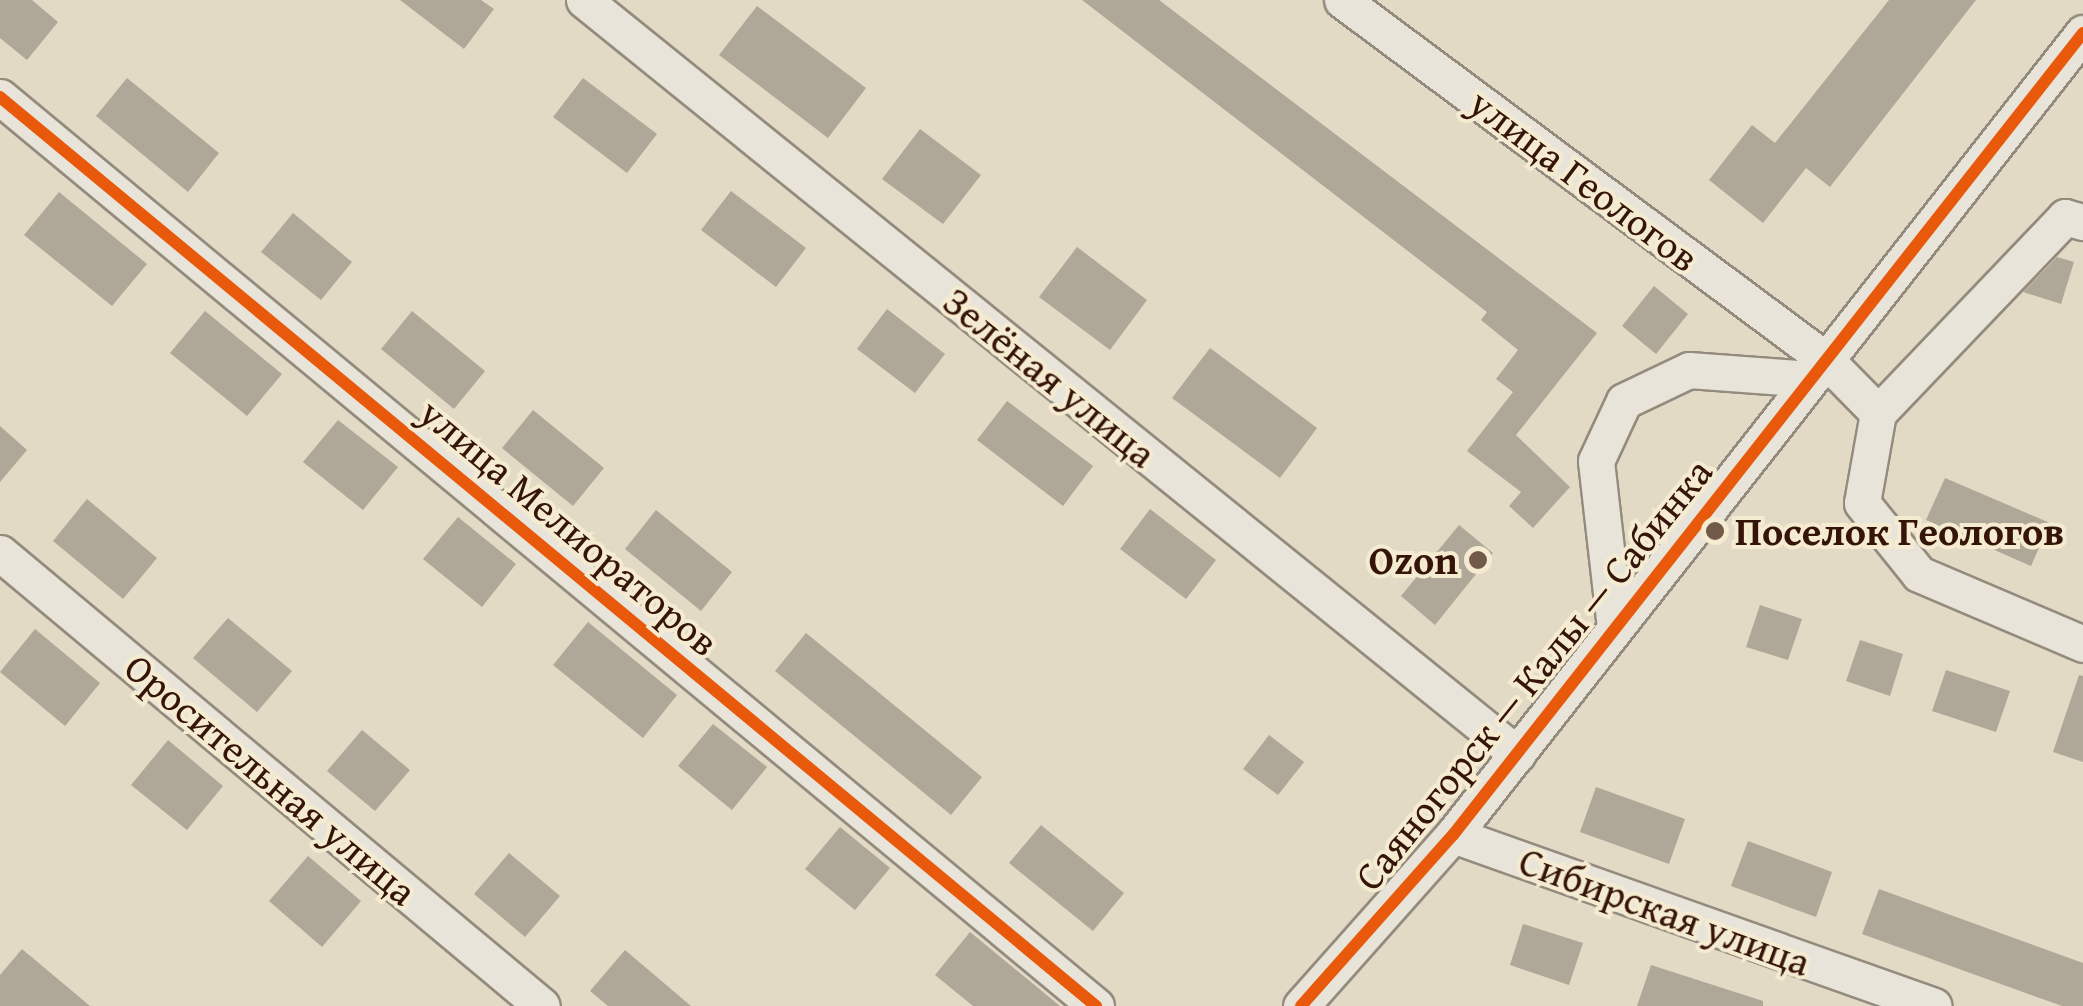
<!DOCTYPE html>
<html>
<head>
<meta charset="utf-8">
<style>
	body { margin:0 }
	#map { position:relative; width:2083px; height:1006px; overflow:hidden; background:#e2dac5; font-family:"Gentium Book Plus",serif }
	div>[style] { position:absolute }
	.building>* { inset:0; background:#afa798 }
	.roads { filter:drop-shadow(2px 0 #948b7e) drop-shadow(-2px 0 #948b7e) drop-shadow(0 2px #948b7e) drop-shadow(0 -2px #948b7e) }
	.minor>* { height:35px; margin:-17.5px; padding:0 17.5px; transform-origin:17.5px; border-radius:17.5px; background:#e8e4d9 }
	.cycleway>* { height:12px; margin:-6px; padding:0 6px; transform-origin:6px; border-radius:6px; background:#e8590c }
	.dots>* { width:28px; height:28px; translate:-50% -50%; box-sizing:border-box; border:5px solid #f5ebd1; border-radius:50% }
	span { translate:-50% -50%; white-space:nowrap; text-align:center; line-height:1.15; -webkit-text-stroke:8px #f5ebd1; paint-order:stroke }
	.street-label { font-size:40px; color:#351509 }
	.poi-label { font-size:40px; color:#351509; font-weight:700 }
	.left { translate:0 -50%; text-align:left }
	.right { translate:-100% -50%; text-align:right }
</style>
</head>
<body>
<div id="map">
	<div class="building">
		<i style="clip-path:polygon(0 0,32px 0,58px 22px,27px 60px,0 38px)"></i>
		<i style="clip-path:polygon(400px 0,481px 0,494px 9px,464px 49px)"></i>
		<i style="clip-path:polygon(1082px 0,1159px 0,1597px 333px,1516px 435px,1570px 487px,1533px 528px,1509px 506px,1521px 492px,1467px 451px,1513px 392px,1496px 379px,1518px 350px,1481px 320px,1487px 312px)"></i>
		<i style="clip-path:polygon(1889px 0,1976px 0,1830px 187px,1806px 168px,1763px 223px,1709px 180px,1752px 125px,1775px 143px)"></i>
		<i style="clip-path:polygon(757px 6px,866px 88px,828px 138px,719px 55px)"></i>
		<i style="clip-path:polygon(127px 78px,219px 153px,188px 192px,96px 116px)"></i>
		<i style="clip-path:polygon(583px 78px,657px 134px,627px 173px,553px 117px)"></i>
		<i style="clip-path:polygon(920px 129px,981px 175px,943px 224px,882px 179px)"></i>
		<i style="clip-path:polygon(731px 191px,806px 248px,776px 287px,701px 230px)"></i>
		<i style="clip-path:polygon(59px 192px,147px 264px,112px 306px,24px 235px)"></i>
		<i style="clip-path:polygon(293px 213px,352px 262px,321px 300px,261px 252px)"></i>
		<i style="clip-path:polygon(1077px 247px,1147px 300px,1110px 350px,1039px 297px)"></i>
		<i style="clip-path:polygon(2057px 257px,2074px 262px,2061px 304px,2023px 292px)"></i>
		<i style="clip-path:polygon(1654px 286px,1688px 314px,1656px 354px,1622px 326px)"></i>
		<i style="clip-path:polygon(887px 309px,945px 354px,915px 393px,857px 349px)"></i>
		<i style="clip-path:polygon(205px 311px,282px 374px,247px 416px,170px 353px)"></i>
		<i style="clip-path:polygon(412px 311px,485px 371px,454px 409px,381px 349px)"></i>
		<i style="clip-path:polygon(1210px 348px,1317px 428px,1280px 478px,1172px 398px)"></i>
		<i style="clip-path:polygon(1007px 401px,1093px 466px,1063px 506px,977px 440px)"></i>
		<i style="clip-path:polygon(533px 410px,604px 468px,573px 506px,502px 448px)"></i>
		<i style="clip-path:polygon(338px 420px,398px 467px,363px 510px,303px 462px)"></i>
		<i style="clip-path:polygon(0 426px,27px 450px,0 482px)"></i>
		<i style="clip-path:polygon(1945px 478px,2050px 523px,2031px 566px,1926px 520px)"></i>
		<i style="clip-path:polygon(87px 499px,157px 558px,123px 599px,53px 541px)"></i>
		<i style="clip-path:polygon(1150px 509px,1216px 560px,1186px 599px,1120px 549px)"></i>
		<i style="clip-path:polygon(656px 510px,732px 572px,701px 611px,625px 549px)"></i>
		<i style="clip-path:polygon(458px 517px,516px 564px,482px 607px,423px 559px)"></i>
		<i style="clip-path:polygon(1459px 525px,1493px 553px,1435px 625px,1401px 596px)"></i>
		<i style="clip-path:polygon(1760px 605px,1802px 619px,1788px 660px,1746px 647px)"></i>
		<i style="clip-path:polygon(228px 618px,292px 671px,257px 712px,193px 658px)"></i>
		<i style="clip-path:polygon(588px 622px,677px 695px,643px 738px,553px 665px)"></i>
		<i style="clip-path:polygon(35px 629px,100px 683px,65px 726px,0 672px)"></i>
		<i style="clip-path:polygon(806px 633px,982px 777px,951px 815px,775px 671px)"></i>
		<i style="clip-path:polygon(1860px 640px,1903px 654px,1890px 696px,1846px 681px)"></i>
		<i style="clip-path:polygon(1946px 670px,2010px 691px,1996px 732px,1932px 711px)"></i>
		<i style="clip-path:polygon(2079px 675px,2083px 676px,2083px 762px,2053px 752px)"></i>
		<i style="clip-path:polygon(713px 724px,767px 767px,732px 810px,678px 766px)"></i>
		<i style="clip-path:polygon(362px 730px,410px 770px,375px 811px,327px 771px)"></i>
		<i style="clip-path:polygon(1269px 735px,1304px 762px,1278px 795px,1243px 769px)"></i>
		<i style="clip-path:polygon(168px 740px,223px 786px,187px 830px,131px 785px)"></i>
		<i style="clip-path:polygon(1596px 787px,1685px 819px,1669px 864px,1580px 832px)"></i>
		<i style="clip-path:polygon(1041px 825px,1124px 893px,1093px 931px,1009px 863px)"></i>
		<i style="clip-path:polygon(840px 827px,890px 868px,855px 910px,805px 869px)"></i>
		<i style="clip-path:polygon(1748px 841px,1832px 872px,1816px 917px,1731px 886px)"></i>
		<i style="clip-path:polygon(509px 853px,560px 896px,525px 937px,474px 894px)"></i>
		<i style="clip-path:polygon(308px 856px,361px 901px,322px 947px,269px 901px)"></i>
		<i style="clip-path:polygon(1879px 889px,2083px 963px,2083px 1006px,2062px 1006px,1862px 934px)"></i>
		<i style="clip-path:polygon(1523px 924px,1583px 943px,1569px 985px,1510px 965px)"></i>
		<i style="clip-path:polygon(970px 932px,1060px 1006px,973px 1006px,935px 975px)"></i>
		<i style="clip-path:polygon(22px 949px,90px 1006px,0 1006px,0 975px)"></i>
		<i style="clip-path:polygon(625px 950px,691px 1006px,608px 1006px,590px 991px)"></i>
		<i style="clip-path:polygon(1651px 965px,1763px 1001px,1763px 1006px,1637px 1006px)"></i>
	</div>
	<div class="roads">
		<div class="minor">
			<i style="left:584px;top:0;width:1200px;rotate:38.94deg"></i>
			<i style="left:1342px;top:0;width:603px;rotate:36.64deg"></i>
			<i style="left:1826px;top:360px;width:74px;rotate:45.5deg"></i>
			<i style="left:1878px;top:413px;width:91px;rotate:100.1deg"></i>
			<i style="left:1862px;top:503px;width:91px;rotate:51.2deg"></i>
			<i style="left:1919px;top:574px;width:178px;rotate:23.1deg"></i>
			<i style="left:0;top:97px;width:1424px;rotate:39.67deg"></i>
			<i style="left:1878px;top:413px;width:271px;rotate:-46.3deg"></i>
			<i style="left:2065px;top:217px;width:19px;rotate:16deg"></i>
			<i style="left:0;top:553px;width:706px;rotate:39.89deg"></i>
			<i style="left:1615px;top:628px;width:168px;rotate:-96.5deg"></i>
			<i style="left:1596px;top:461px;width:66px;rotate:-65deg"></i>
			<i style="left:1624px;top:401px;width:72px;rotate:-25.5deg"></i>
			<i style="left:1689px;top:370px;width:122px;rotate:4.2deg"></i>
			<i style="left:1453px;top:835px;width:510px;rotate:19.57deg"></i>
			<i style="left:1301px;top:1006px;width:229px;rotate:-48.4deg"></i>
			<i style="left:1453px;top:835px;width:1020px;rotate:-51.85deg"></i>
		</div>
	</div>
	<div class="cycleway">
		<i style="left:0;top:97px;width:1424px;rotate:39.67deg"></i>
		<i style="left:1301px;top:1006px;width:229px;rotate:-48.4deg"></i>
		<i style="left:1453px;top:835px;width:1020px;rotate:-51.85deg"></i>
	</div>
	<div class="dots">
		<i style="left:1715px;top:531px;background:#725a4b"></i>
		<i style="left:1478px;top:560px;background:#725a4b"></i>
	</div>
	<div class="street-label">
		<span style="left:1584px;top:180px;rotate:37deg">улица Геологов</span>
		<span style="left:1050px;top:377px;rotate:39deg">Зелёная улица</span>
		<span style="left:569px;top:527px;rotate:40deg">улица Мелиораторов</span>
		<span style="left:1533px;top:674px;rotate:-51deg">Саяногорск — Калы — Сабинка</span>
		<span style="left:271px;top:779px;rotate:40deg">Оросительная улица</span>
		<span style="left:1665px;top:911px;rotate:20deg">Сибирская улица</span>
	</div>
	<div class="poi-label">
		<span class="left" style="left:1735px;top:531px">Поселок Геологов</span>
		<span class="right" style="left:1458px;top:560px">Ozon</span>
	</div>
</div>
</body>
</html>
